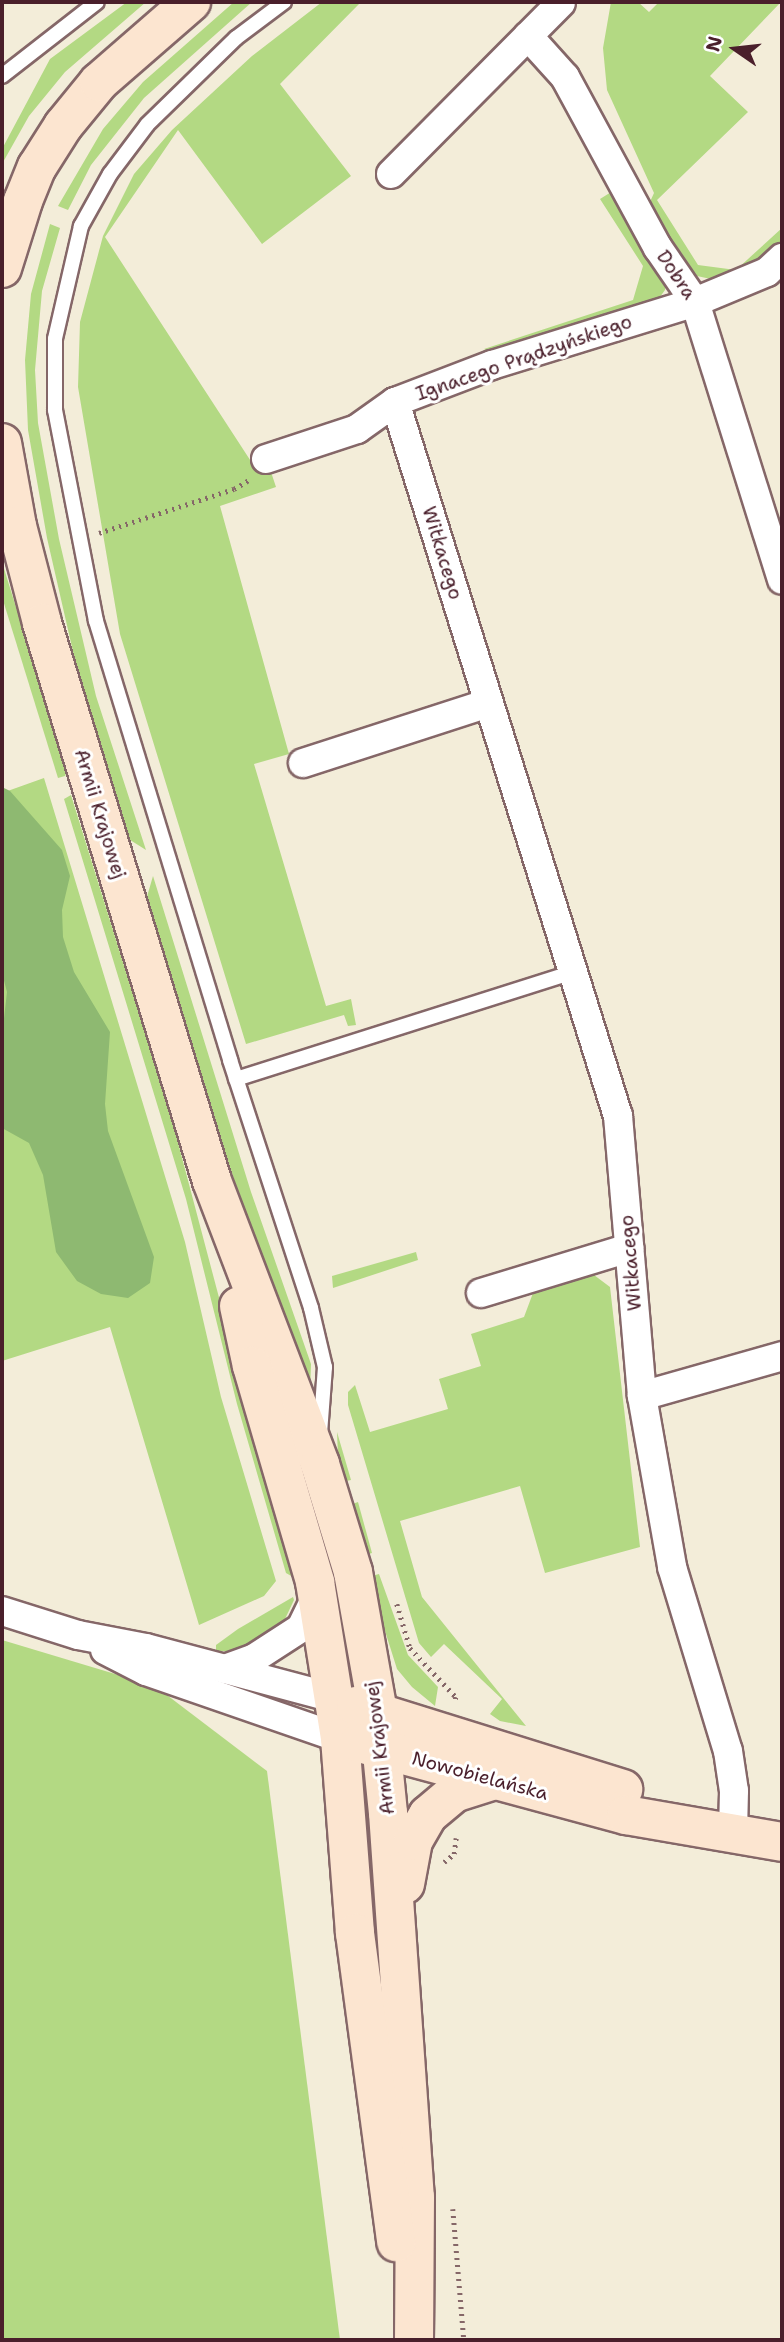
<!DOCTYPE html>
<html>
<head>
<meta charset="utf-8">
<style>
	body { margin:0 }
	#map { position:relative; width:784px; height:2342px; overflow:hidden; background:#f3edd9; font-family:"Shantell Sans",sans-serif }
	div>[style] { position:absolute }
	.green>* { inset:0; background:#b3d983 }
	.forest>* { inset:0; background:#8eb971 }
	.path>* { height:4.5px; margin-top:-2.25px; transform-origin:0; background:repeating-linear-gradient(90deg,#856768 0 2px,transparent 0 7px) }
	.roads { filter:drop-shadow(2px 0 #856768) drop-shadow(-2px 0 #856768) drop-shadow(0 2px #856768) drop-shadow(0 -2px #856768) }
	.lane>* { height:14px; margin:-7px; padding:0 7px; transform-origin:7px; border-radius:7px; background:#fff }
	.street>* { height:28px; margin:-14px; padding:0 14px; transform-origin:14px; border-radius:14px; background:#fff }
	.secondary>* { height:38px; margin:-19px; padding:0 19px; transform-origin:19px; border-radius:19px; background:#fce5d0 }
	span { translate:-50% -50%; white-space:nowrap; text-align:center; line-height:1.15; -webkit-text-stroke:6px #fff; paint-order:stroke }
	.street-label { font-size:19px; color:#4a1f2b }
	.frame { position:absolute; inset:0; border:4px solid #4a1f2b; pointer-events:none }
	.north { position:absolute; left:700px; top:14px; width:70px; height:70px; -webkit-text-stroke:5px #fff; paint-order:stroke; rotate:284deg; font-size:19px; font-weight:700; line-height:28px; text-align:center; color:#4a1f2b }
	.north::after { content:''; display:block; margin:auto; width:24px; height:32px; background:#4a1f2b; clip-path:polygon(50% 0,100% 100%,50% 72%,0 100%) }
</style>
</head>
<body>
<div id="map">
	<div class="green">
		<i style="clip-path:polygon(127px 2px,146px 2px,65px 72px,29px 116px,2px 164px,2px 149px,50px 59px)"></i>
		<i style="clip-path:polygon(234px 2px,252px 2px,144px 98px,91px 165px,68px 210px,58px 206px,103px 129px,143px 82px)"></i>
		<i style="clip-path:polygon(322px 2px,361px 2px,280px 84px,351px 176px,262px 244px,178px 130px,105px 237px,254px 466px,268px 463px,276px 487px,220px 506px,289px 754px,254px 764px,326px 1006px,351px 999px,356px 1025px,348px 1026px,344px 1015px,246px 1044px,120px 634px,78px 387px,80px 322px,103px 236px,134px 174px,172px 130px,252px 56px)"></i>
		<i style="clip-path:polygon(611px 2px,638px 2px,649px 12px,659px 2px,781px 2px,710px 76px,748px 112px,657px 200px,698px 265px,736px 270px,782px 228px,782px 242px,740px 277px,720px 281px,697px 276px,684px 266px,649px 204px,654px 193px,607px 90px,603px 48px)"></i>
		<i style="clip-path:polygon(616px 189px,667px 278px,665px 290px,657px 301px,491px 353px,484px 349px,633px 300px,643px 266px,600px 199px)"></i>
		<i style="clip-path:polygon(50px 224px,60px 228px,42px 291px,35px 370px,38px 423px,59px 539px,96px 696px,146px 850px,127px 838px,74px 656px,47px 538px,28px 430px,25px 360px,31px 294px)"></i>
		<i style="clip-path:polygon(2px 562px,67px 772px,65px 776px,58px 778px,2px 597px)"></i>
		<i style="clip-path:polygon(44px 778px,185px 1242px,221px 1397px,276px 1581px,264px 1596px,199px 1625px,110px 1327px,2px 1361px,2px 793px)"></i>
		<i style="clip-path:polygon(71px 795px,172px 1120px,293px 1577px,286px 1573px,237px 1404px,186px 1199px,64px 799px)"></i>
		<i style="clip-path:polygon(153px 876px,251px 1192px,311px 1364px,310px 1392px,265px 1271px,205px 1093px,146px 900px)"></i>
		<i style="clip-path:polygon(416px 1252px,418px 1260px,333px 1288px,332px 1276px)"></i>
		<i style="clip-path:polygon(594px 1275px,610px 1287px,640px 1547px,545px 1573px,520px 1486px,400px 1521px,422px 1597px,526px 1726px,500px 1721px,490px 1714px,502px 1699px,444px 1644px,431px 1657px,419px 1643px,348px 1405px,348px 1392px,355px 1385px,370px 1432px,448px 1409px,439px 1379px,481px 1366px,471px 1334px,524px 1317px,533px 1293px)"></i>
		<i style="clip-path:polygon(337px 1432px,351px 1480px,341px 1482px,339px 1480px)"></i>
		<i style="clip-path:polygon(358px 1502px,372px 1553px,362px 1556px,347px 1506px)"></i>
		<i style="clip-path:polygon(379px 1574px,408px 1655px,438px 1687px,435px 1706px,412px 1687px,397px 1669px,368px 1577px)"></i>
		<i style="clip-path:polygon(293px 1597px,294px 1600px,285px 1619px,275px 1634px,240px 1651px,216px 1651px,216px 1645px,238px 1629px)"></i>
		<i style="clip-path:polygon(2px 1640px,155px 1686px,267px 1771px,340px 2340px,2px 2340px)"></i>
	</div>
	<div class="forest">
		<i style="clip-path:polygon(2px 787px,10px 791px,62px 850px,70px 876px,62px 910px,63px 937px,74px 972px,110px 1032px,105px 1104px,108px 1131px,154px 1257px,150px 1283px,128px 1298px,101px 1294px,77px 1281px,56px 1252px,43px 1175px,29px 1143px,2px 1128px,2px 1036px,7px 992px,2px 973px)"></i>
	</div>
	<div class="path">
		<i style="left:99px;top:533px;width:142px;rotate:-18.1deg"></i>
		<i style="left:234px;top:489px;width:17px;rotate:-31deg"></i>
		<i style="left:397px;top:1604px;width:46px;rotate:73.5deg"></i>
		<i style="left:410px;top:1648px;width:67px;rotate:46.8deg"></i>
		<i style="left:456px;top:1697px;width:4px;rotate:104deg"></i>
		<i style="left:444px;top:1862px;width:13px;rotate:-39deg"></i>
		<i style="left:454px;top:1854px;width:16px;rotate:-83deg"></i>
		<i style="left:453px;top:2209px;width:131px;rotate:85.2deg"></i>
	</div>
	<div class="roads">
		<div class="lane">
			<i style="left:284px;top:2px;width:60px;rotate:143.1deg"></i>
			<i style="left:236px;top:38px;width:124px;rotate:135.7deg"></i>
			<i style="left:147px;top:125px;width:61px;rotate:127.1deg"></i>
			<i style="left:110px;top:174px;width:60px;rotate:119.1deg"></i>
			<i style="left:81px;top:226px;width:116px;rotate:103deg"></i>
			<i style="left:55px;top:339px;width:71px;rotate:90deg"></i>
			<i style="left:55px;top:410px;width:215px;rotate:79deg"></i>
			<i style="left:96px;top:621px;width:459px;rotate:73deg"></i>
			<i style="left:230px;top:1060px;width:261px;rotate:71.9deg"></i>
			<i style="left:311px;top:1308px;width:61px;rotate:76.7deg"></i>
			<i style="left:325px;top:1367px;width:67px;rotate:94.3deg"></i>
			<i style="left:2px;top:76px;width:120px;rotate:-37.9deg"></i>
			<i style="left:236px;top:1079px;width:354px;rotate:-17.6deg"></i>
		</div>
		<div class="street">
			<i style="left:528px;top:36px;width:55px;rotate:47.9deg"></i>
			<i style="left:565px;top:77px;width:195px;rotate:61.5deg"></i>
			<i style="left:658px;top:248px;width:65px;rotate:55.6deg"></i>
			<i style="left:695px;top:302px;width:291px;rotate:72.6deg"></i>
			<i style="left:391px;top:174px;width:241px;rotate:-45.2deg"></i>
			<i style="left:395px;top:402px;width:748px;rotate:72.66deg"></i>
			<i style="left:618px;top:1116px;width:281px;rotate:85.1deg"></i>
			<i style="left:642px;top:1396px;width:174px;rotate:80deg"></i>
			<i style="left:672px;top:1567px;width:192px;rotate:73.1deg"></i>
			<i style="left:728px;top:1751px;width:40px;rotate:81.5deg"></i>
			<i style="left:734px;top:1791px;width:40px;rotate:91.4deg"></i>
			<i style="left:266px;top:459px;width:96px;rotate:-18.2deg"></i>
			<i style="left:357px;top:429px;width:47px;rotate:-35.4deg"></i>
			<i style="left:395px;top:402px;width:104px;rotate:-20.9deg"></i>
			<i style="left:492px;top:365px;width:213px;rotate:-17.2deg"></i>
			<i style="left:695px;top:302px;width:78px;rotate:-22.6deg"></i>
			<i style="left:767px;top:272px;width:21px;rotate:-43deg"></i>
			<i style="left:303px;top:763px;width:195px;rotate:-17.9deg"></i>
			<i style="left:481px;top:1293px;width:155px;rotate:-16.9deg"></i>
			<i style="left:642px;top:1396px;width:146px;rotate:-15.9deg"></i>
			<i style="left:2px;top:1611px;width:80px;rotate:17.5deg"></i>
			<i style="left:78px;top:1635px;width:69px;rotate:10.8deg"></i>
			<i style="left:146px;top:1648px;width:195px;rotate:14.9deg"></i>
			<i style="left:105px;top:1650px;width:46px;rotate:27.1deg"></i>
			<i style="left:146px;top:1671px;width:205px;rotate:19.1deg"></i>
			<i style="left:225px;top:1669px;width:30px;rotate:-20deg"></i>
			<i style="left:253px;top:1659px;width:57px;rotate:-32.9deg"></i>
			<i style="left:301px;top:1628px;width:37px;rotate:-64deg"></i>
		</div>
		<div class="secondary">
			<i style="left:2px;top:268px;width:70px;rotate:-72.6deg"></i>
			<i style="left:23px;top:201px;width:37px;rotate:-68deg"></i>
			<i style="left:37px;top:167px;width:49px;rotate:-57.6deg"></i>
			<i style="left:63px;top:126px;width:57px;rotate:-50.7deg"></i>
			<i style="left:99px;top:82px;width:122px;rotate:-41deg"></i>
			<i style="left:2px;top:443px;width:84px;rotate:79.8deg"></i>
			<i style="left:17px;top:526px;width:100px;rotate:75.5deg"></i>
			<i style="left:42px;top:623px;width:583px;rotate:73.06deg"></i>
			<i style="left:212px;top:1181px;width:303px;rotate:69.1deg"></i>
			<i style="left:320px;top:1464px;width:113px;rotate:73deg"></i>
			<i style="left:353px;top:1572px;width:143px;rotate:79.9deg"></i>
			<i style="left:378px;top:1713px;width:100px;rotate:84.3deg"></i>
			<i style="left:388px;top:1813px;width:385px;rotate:86deg"></i>
			<i style="left:415px;top:2197px;width:143px;rotate:90.4deg"></i>
			<i style="left:239px;top:1306px;width:61px;rotate:77.8deg"></i>
			<i style="left:252px;top:1366px;width:225px;rotate:73.7deg"></i>
			<i style="left:315px;top:1582px;width:158px;rotate:80.9deg"></i>
			<i style="left:340px;top:1738px;width:196px;rotate:85.6deg"></i>
			<i style="left:355px;top:1933px;width:312px;rotate:82.4deg"></i>
			<i style="left:356px;top:1706px;width:280px;rotate:17.3deg"></i>
			<i style="left:359px;top:1743px;width:277px;rotate:15.1deg"></i>
			<i style="left:626px;top:1815px;width:158px;rotate:9.8deg"></i>
			<i style="left:405px;top:1884px;width:44px;rotate:-79.5deg"></i>
			<i style="left:413px;top:1841px;width:30px;rotate:-60deg"></i>
			<i style="left:428px;top:1815px;width:34px;rotate:-40deg"></i>
			<i style="left:454px;top:1793px;width:43px;rotate:-17.6deg"></i>
		</div>
	</div>
	<div class="street-label">
		<span style="left:676px;top:275px;rotate:56deg">Dobra</span>
		<span style="left:524px;top:358px;rotate:-19deg">Ignacego Prądzyńskiego</span>
		<span style="left:442px;top:553px;rotate:73deg">Witkacego</span>
		<span style="left:100px;top:814px;rotate:73deg">Armii Krajowej</span>
		<span style="left:631px;top:1263px;rotate:-95deg">Witkacego</span>
		<span style="left:380px;top:1748px;rotate:-97deg">Armii Krajowej</span>
		<span style="left:480px;top:1776px;rotate:15deg">Nowobielańska</span>
	</div>
	<div class="frame"></div>
	<div class="north">N</div>
</div>
</body>
</html>
